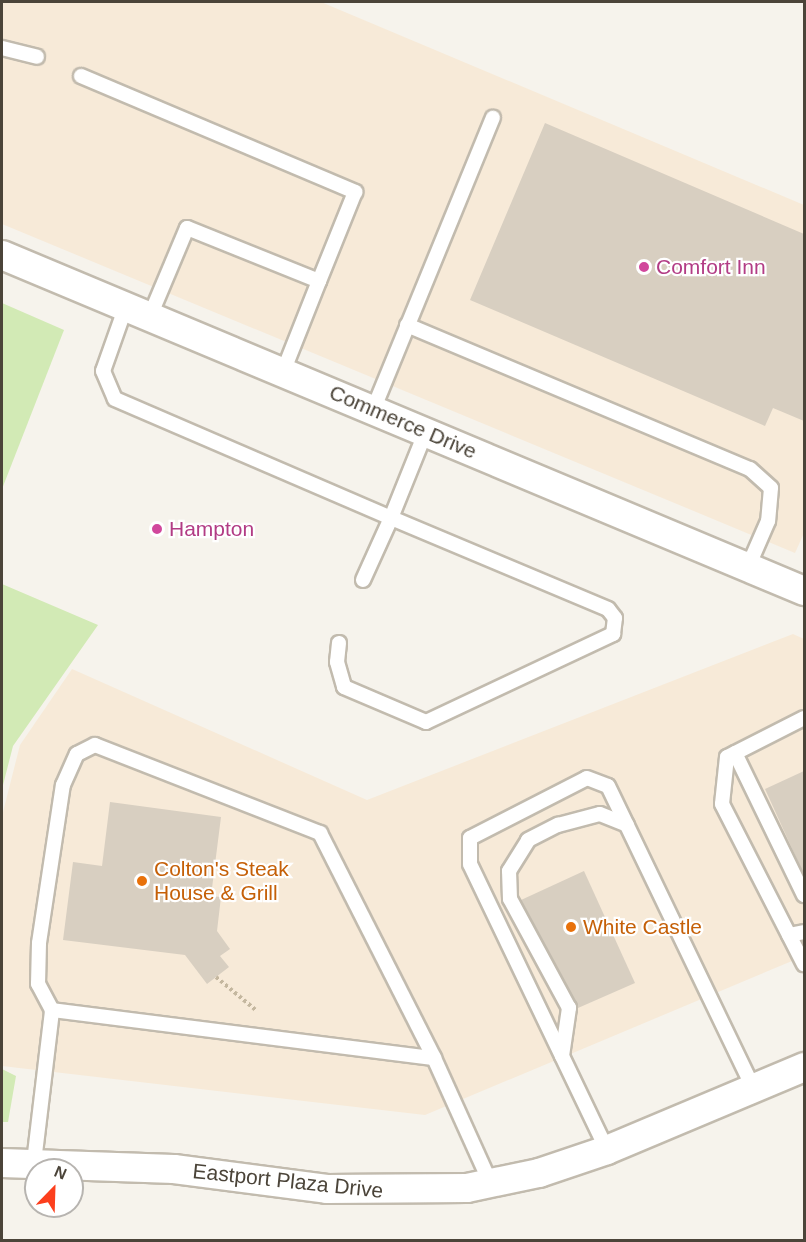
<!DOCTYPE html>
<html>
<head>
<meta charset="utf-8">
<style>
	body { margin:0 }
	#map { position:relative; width:806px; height:1242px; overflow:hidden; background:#f6f3ec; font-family:Arial,sans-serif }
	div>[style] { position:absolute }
	.commercial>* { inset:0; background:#f7ead8 }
	.green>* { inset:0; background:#d2eab5 }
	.building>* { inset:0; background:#d8cfc1 }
	.path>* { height:4px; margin-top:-2px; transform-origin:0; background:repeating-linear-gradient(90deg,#c4b79f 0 3px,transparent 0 6px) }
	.roads { filter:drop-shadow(2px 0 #c2bbae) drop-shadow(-2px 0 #c2bbae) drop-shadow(0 2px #c2bbae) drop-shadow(0 -2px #c2bbae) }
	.lane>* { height:14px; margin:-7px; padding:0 7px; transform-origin:7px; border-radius:7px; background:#fff }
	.street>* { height:28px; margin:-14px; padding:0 14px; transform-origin:14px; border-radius:14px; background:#fff }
	.dots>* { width:16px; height:16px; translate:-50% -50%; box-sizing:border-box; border:3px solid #fff; border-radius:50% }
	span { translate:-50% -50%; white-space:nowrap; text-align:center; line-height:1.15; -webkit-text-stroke:4.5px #fff; paint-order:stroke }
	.hotel-label { font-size:21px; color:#b23c85 }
	.left { translate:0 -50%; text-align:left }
	.street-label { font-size:21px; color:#4b4439 }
	.food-label { font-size:21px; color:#c56008 }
	.frame { position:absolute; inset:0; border:3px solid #4b4439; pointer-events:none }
	.north { position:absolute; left:24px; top:1158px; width:60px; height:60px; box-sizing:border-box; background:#fff; border:2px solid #b7b4b0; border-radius:50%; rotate:23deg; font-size:16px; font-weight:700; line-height:24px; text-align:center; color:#4b4439 }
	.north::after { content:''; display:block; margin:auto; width:21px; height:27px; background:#fc3f1d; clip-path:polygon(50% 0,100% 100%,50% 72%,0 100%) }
</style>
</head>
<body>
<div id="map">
	<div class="commercial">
		<i style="clip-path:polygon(2px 2px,321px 2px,804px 205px,804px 533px,795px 553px,2px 224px)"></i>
		<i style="clip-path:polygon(793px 634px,804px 639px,804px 956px,425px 1115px,2px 1066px,2px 816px,20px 745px,72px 669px,367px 800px)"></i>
	</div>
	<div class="green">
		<i style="clip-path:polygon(2px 303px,64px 330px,2px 489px)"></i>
		<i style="clip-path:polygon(2px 584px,98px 625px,13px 746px,2px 789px)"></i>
		<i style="clip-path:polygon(2px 1069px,16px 1076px,8px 1122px,2px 1122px)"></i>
	</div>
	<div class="building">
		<i style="clip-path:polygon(545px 123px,804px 234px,804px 421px,773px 408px,765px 426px,470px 300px)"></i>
		<i style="clip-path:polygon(804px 771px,804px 875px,765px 789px)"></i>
		<i style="clip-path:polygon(110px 802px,221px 817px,211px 896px,221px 897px,217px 931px,230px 949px,220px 956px,229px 967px,207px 984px,185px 955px,63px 940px,73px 862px,102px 866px)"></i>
		<i style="clip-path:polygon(584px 871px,635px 983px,578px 1008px,521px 900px)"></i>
	</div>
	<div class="path">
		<i style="left:216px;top:977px;width:53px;rotate:39.7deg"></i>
	</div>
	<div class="roads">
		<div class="lane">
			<i style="left:2px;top:48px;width:36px;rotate:14deg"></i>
			<i style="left:81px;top:76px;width:298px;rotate:22.9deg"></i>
			<i style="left:355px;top:192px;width:96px;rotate:112deg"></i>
			<i style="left:319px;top:281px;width:142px;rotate:-158.1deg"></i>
			<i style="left:187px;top:228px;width:95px;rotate:112.8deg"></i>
			<i style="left:126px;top:306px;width:69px;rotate:109.5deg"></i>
			<i style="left:103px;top:371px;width:30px;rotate:67deg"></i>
			<i style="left:115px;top:399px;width:301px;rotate:23.3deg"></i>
			<i style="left:391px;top:518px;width:68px;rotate:114.3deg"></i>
			<i style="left:407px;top:325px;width:372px;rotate:22.8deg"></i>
			<i style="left:750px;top:469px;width:28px;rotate:42deg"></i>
			<i style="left:771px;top:488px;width:33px;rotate:95deg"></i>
			<i style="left:768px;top:521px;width:50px;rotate:113.5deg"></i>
			<i style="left:283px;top:372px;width:98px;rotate:-68.4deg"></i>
			<i style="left:373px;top:410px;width:316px;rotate:-67.7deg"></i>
			<i style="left:339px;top:643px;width:19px;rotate:96deg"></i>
			<i style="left:337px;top:662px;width:26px;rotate:74deg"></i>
			<i style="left:344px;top:687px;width:89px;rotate:23.1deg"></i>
			<i style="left:426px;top:722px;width:207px;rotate:-25.2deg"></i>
			<i style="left:613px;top:634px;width:16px;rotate:-83deg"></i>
			<i style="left:615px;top:618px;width:11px;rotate:-128deg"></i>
			<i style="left:608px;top:609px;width:235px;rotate:-157.2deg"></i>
			<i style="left:391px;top:518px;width:94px;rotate:-68.1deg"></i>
			<i style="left:804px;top:718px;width:86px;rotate:153.1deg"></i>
			<i style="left:727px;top:757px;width:47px;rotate:96.1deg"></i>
			<i style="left:722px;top:804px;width:180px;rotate:62.9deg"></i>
			<i style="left:735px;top:753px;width:158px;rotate:64.1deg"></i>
			<i style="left:789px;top:935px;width:15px;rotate:-11deg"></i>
			<i style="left:52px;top:1010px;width:30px;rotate:-118deg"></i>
			<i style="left:38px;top:984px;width:41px;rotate:-88.6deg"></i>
			<i style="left:39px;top:943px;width:160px;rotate:-81.4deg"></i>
			<i style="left:63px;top:785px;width:34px;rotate:-66deg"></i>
			<i style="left:77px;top:754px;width:20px;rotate:-27deg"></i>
			<i style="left:95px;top:745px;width:242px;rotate:21.4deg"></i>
			<i style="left:320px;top:833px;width:252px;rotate:63.1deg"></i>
			<i style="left:562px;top:1056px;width:49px;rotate:-81.7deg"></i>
			<i style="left:569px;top:1008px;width:124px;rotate:-118.4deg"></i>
			<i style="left:510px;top:899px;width:28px;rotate:-92deg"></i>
			<i style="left:509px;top:871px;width:36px;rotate:-58deg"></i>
			<i style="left:528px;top:840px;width:34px;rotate:-27deg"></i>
			<i style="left:558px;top:825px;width:43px;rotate:-14.7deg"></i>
			<i style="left:600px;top:814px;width:29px;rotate:22deg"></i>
			<i style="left:607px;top:1150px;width:317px;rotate:-115.6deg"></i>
			<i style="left:470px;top:864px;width:26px;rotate:-90deg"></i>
			<i style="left:470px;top:838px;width:131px;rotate:-27.1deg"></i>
			<i style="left:587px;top:778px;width:22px;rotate:21deg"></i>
			<i style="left:608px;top:786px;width:339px;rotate:64.3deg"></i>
			<i style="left:34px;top:1162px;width:153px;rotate:-83.2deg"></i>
			<i style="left:52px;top:1010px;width:385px;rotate:7.2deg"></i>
			<i style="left:434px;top:1058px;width:138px;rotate:65.7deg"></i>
		</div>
		<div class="street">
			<i style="left:2px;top:255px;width:870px;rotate:22.73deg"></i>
			<i style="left:2px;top:1163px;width:172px;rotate:2deg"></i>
			<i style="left:174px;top:1169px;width:154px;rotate:7.4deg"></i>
			<i style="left:327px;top:1189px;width:140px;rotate:-0.4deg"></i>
			<i style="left:467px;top:1188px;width:74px;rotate:-11.8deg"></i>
			<i style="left:539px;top:1173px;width:72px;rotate:-18.7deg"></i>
			<i style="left:607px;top:1150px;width:214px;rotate:-22.8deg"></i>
		</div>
	</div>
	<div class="dots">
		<i style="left:644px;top:267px;background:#d1479c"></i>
		<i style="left:157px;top:529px;background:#d1479c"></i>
		<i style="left:142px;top:881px;background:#e8710a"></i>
		<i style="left:571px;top:927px;background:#e8710a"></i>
	</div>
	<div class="hotel-label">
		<span class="left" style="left:656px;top:267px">Comfort Inn</span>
		<span class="left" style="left:169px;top:529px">Hampton</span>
	</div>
	<div class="street-label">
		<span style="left:403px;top:422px;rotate:23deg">Commerce Drive</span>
		<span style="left:288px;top:1181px;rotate:6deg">Eastport Plaza Drive</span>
	</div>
	<div class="food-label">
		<span class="left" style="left:154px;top:881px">Colton's Steak<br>House &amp; Grill</span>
		<span class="left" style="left:583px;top:927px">White Castle</span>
	</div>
	<div class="frame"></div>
	<div class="north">N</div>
</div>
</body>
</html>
